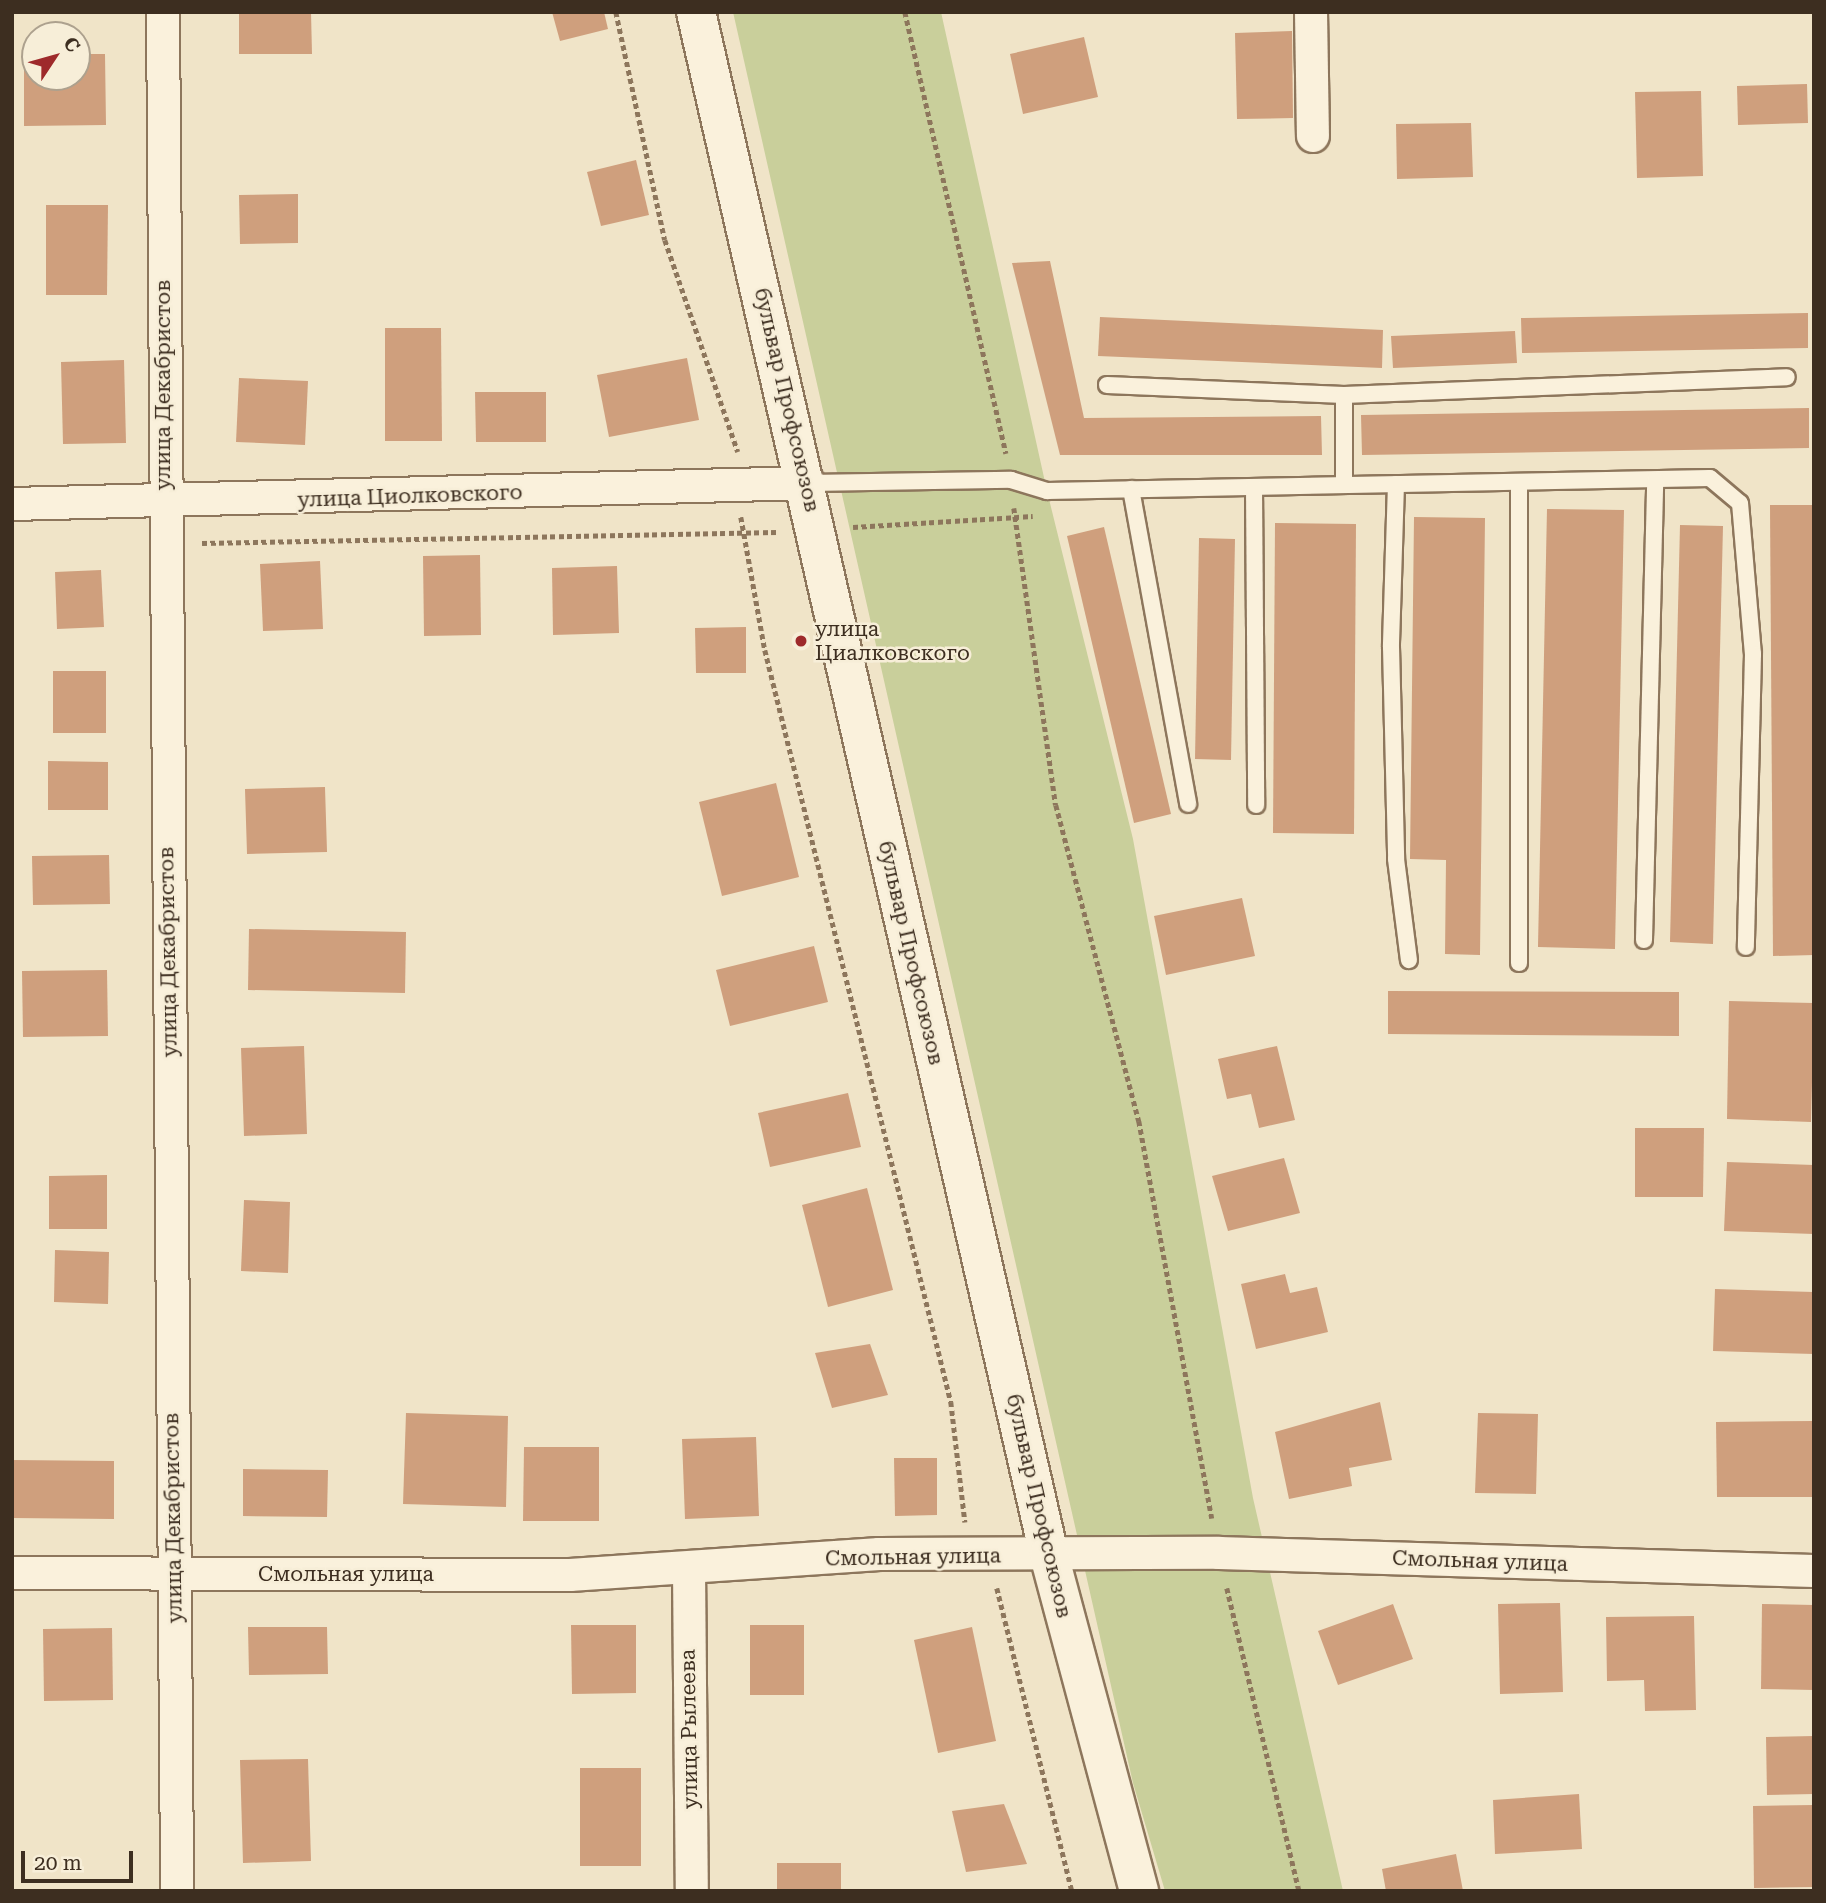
<!DOCTYPE html>
<html>
<head>
<meta charset="utf-8">
<style>
	body { margin:0 }
	#map { position:relative; width:1826px; height:1903px; overflow:hidden; background:#f0e4c8; font-family:"Roboto Serif",serif }
	div>[style] { position:absolute }
	.green>* { inset:0; background:#c9cf9b }
	.building>* { inset:0; background:#cf9f7d }
	.path>* { height:4.5px; margin-top:-2.25px; transform-origin:0; background:repeating-linear-gradient(90deg,#8d765c 0 5px,transparent 0 8.5px) }
	.roads { filter:drop-shadow(2px 0 #8d765c) drop-shadow(-2px 0 #8d765c) drop-shadow(0 2px #8d765c) drop-shadow(0 -2px #8d765c) }
	.lane>* { height:16px; margin:-8px; padding:0 8px; transform-origin:8px; border-radius:8px; background:#faf1dc }
	.street>* { height:32px; margin:-16px; padding:0 16px; transform-origin:16px; border-radius:16px; background:#faf1dc }
	.secondary>* { height:38px; margin:-19px; padding:0 19px; transform-origin:19px; border-radius:19px; background:#faf1dc }
	.dots>* { width:19px; height:19px; translate:-50% -50%; box-sizing:border-box; border:4px solid #f7eed8; border-radius:50% }
	span { translate:-50% -50%; white-space:nowrap; text-align:center; line-height:1.15; -webkit-text-stroke:5px #f7eed8; paint-order:stroke }
	.street-label { font-size:21px; color:#3d2e20 }
	.poi-label { font-size:21px; color:#3d2e20 }
	.left { translate:0 -50%; text-align:left }
	.frame { position:absolute; inset:0; border:14px solid #3d2e20; pointer-events:none }
	.north { position:absolute; left:21px; top:21px; width:70px; height:70px; box-sizing:border-box; background:#f7eed8; border:2px solid #ada18e; border-radius:50%; rotate:54deg; font-size:19px; font-weight:700; line-height:28px; text-align:center; color:#3d2e20 }
	.north::after { content:''; display:block; margin:auto; width:24px; height:32px; background:#9e2a2b; clip-path:polygon(50% 0,100% 100%,50% 72%,0 100%) }
	.scale { position:absolute; left:21px; top:1851px; width:112px; height:32px; box-sizing:border-box; border:4px solid #3d2e20; border-top:0; padding-left:9px; font-size:21px; line-height:24px; white-space:nowrap; color:#3d2e20; -webkit-text-stroke:5px #f7eed8; paint-order:stroke }
</style>
</head>
<body>
<div id="map">
	<div class="green">
		<i style="clip-path:polygon(733px 12px,941px 12px,1047px 491px,1133px 839px,1253px 1498px,1343px 1891px,1165px 1891px,1133px 1783px)"></i>
	</div>
	<div class="building">
		<i style="clip-path:polygon(239px 12px,311px 12px,312px 54px,239px 54px)"></i>
		<i style="clip-path:polygon(552px 12px,604px 12px,608px 29px,560px 41px)"></i>
		<i style="clip-path:polygon(1292px 31px,1293px 118px,1237px 119px,1235px 33px)"></i>
		<i style="clip-path:polygon(1084px 37px,1098px 97px,1023px 114px,1010px 54px)"></i>
		<i style="clip-path:polygon(24px 54px,35px 54px,35px 77px,77px 77px,77px 54px,105px 54px,106px 125px,24px 126px)"></i>
		<i style="clip-path:polygon(1807px 84px,1808px 123px,1738px 125px,1737px 86px)"></i>
		<i style="clip-path:polygon(1701px 91px,1703px 176px,1637px 178px,1635px 92px)"></i>
		<i style="clip-path:polygon(1471px 123px,1473px 177px,1397px 179px,1396px 124px)"></i>
		<i style="clip-path:polygon(636px 160px,649px 215px,601px 226px,587px 172px)"></i>
		<i style="clip-path:polygon(298px 194px,298px 243px,240px 244px,239px 195px)"></i>
		<i style="clip-path:polygon(46px 205px,108px 205px,107px 295px,46px 295px)"></i>
		<i style="clip-path:polygon(1050px 261px,1084px 418px,1321px 416px,1322px 455px,1060px 455px,1012px 263px)"></i>
		<i style="clip-path:polygon(1808px 313px,1808px 348px,1522px 353px,1521px 318px)"></i>
		<i style="clip-path:polygon(1100px 317px,1383px 330px,1382px 368px,1098px 356px)"></i>
		<i style="clip-path:polygon(385px 328px,441px 328px,442px 441px,385px 441px)"></i>
		<i style="clip-path:polygon(1515px 331px,1517px 363px,1393px 368px,1391px 336px)"></i>
		<i style="clip-path:polygon(687px 358px,699px 420px,609px 437px,597px 375px)"></i>
		<i style="clip-path:polygon(124px 360px,126px 443px,63px 444px,61px 362px)"></i>
		<i style="clip-path:polygon(239px 378px,308px 381px,305px 445px,236px 442px)"></i>
		<i style="clip-path:polygon(475px 392px,546px 392px,546px 442px,476px 442px)"></i>
		<i style="clip-path:polygon(1809px 408px,1809px 448px,1362px 455px,1361px 415px)"></i>
		<i style="clip-path:polygon(1770px 505px,1812px 505px,1814px 955px,1773px 956px)"></i>
		<i style="clip-path:polygon(1547px 509px,1624px 510px,1615px 949px,1538px 947px)"></i>
		<i style="clip-path:polygon(1414px 517px,1485px 518px,1480px 955px,1445px 954px,1446px 860px,1410px 859px)"></i>
		<i style="clip-path:polygon(1275px 523px,1356px 524px,1354px 834px,1273px 833px)"></i>
		<i style="clip-path:polygon(1680px 525px,1723px 526px,1713px 944px,1670px 942px)"></i>
		<i style="clip-path:polygon(1104px 527px,1171px 814px,1134px 823px,1067px 536px)"></i>
		<i style="clip-path:polygon(1199px 538px,1235px 539px,1231px 760px,1195px 759px)"></i>
		<i style="clip-path:polygon(480px 555px,481px 635px,424px 636px,423px 556px)"></i>
		<i style="clip-path:polygon(320px 561px,323px 629px,263px 631px,260px 564px)"></i>
		<i style="clip-path:polygon(617px 566px,619px 633px,553px 635px,552px 568px)"></i>
		<i style="clip-path:polygon(101px 570px,104px 627px,57px 629px,55px 572px)"></i>
		<i style="clip-path:polygon(746px 627px,746px 673px,696px 673px,695px 628px)"></i>
		<i style="clip-path:polygon(53px 671px,106px 671px,106px 733px,53px 733px)"></i>
		<i style="clip-path:polygon(48px 761px,108px 762px,108px 810px,48px 810px)"></i>
		<i style="clip-path:polygon(776px 783px,799px 877px,722px 896px,699px 802px)"></i>
		<i style="clip-path:polygon(325px 787px,327px 852px,247px 854px,245px 789px)"></i>
		<i style="clip-path:polygon(109px 855px,110px 904px,33px 905px,32px 856px)"></i>
		<i style="clip-path:polygon(1242px 898px,1255px 956px,1166px 975px,1154px 916px)"></i>
		<i style="clip-path:polygon(249px 929px,406px 932px,405px 993px,248px 990px)"></i>
		<i style="clip-path:polygon(814px 946px,828px 1002px,730px 1026px,716px 970px)"></i>
		<i style="clip-path:polygon(107px 970px,108px 1036px,23px 1037px,22px 971px)"></i>
		<i style="clip-path:polygon(1388px 991px,1679px 992px,1679px 1036px,1388px 1034px)"></i>
		<i style="clip-path:polygon(1729px 1001px,1814px 1003px,1811px 1122px,1727px 1119px)"></i>
		<i style="clip-path:polygon(304px 1046px,307px 1134px,244px 1136px,241px 1048px)"></i>
		<i style="clip-path:polygon(1277px 1046px,1295px 1120px,1259px 1128px,1251px 1094px,1227px 1099px,1218px 1059px)"></i>
		<i style="clip-path:polygon(848px 1093px,861px 1147px,770px 1167px,758px 1113px)"></i>
		<i style="clip-path:polygon(1635px 1128px,1704px 1128px,1703px 1197px,1635px 1197px)"></i>
		<i style="clip-path:polygon(1284px 1158px,1300px 1213px,1228px 1231px,1212px 1176px)"></i>
		<i style="clip-path:polygon(1727px 1162px,1814px 1165px,1814px 1234px,1724px 1231px)"></i>
		<i style="clip-path:polygon(107px 1175px,107px 1229px,49px 1229px,49px 1176px)"></i>
		<i style="clip-path:polygon(867px 1188px,893px 1290px,828px 1307px,802px 1205px)"></i>
		<i style="clip-path:polygon(244px 1200px,290px 1202px,288px 1273px,241px 1271px)"></i>
		<i style="clip-path:polygon(55px 1250px,109px 1252px,108px 1304px,54px 1302px)"></i>
		<i style="clip-path:polygon(1285px 1274px,1290px 1293px,1317px 1287px,1328px 1332px,1256px 1349px,1241px 1284px)"></i>
		<i style="clip-path:polygon(1715px 1289px,1814px 1292px,1814px 1354px,1713px 1351px)"></i>
		<i style="clip-path:polygon(870px 1344px,888px 1395px,832px 1408px,815px 1353px)"></i>
		<i style="clip-path:polygon(1380px 1402px,1392px 1460px,1349px 1468px,1352px 1486px,1289px 1499px,1275px 1432px)"></i>
		<i style="clip-path:polygon(406px 1413px,508px 1416px,506px 1507px,403px 1504px)"></i>
		<i style="clip-path:polygon(1478px 1413px,1538px 1414px,1536px 1494px,1475px 1493px)"></i>
		<i style="clip-path:polygon(1814px 1421px,1814px 1497px,1717px 1497px,1716px 1422px)"></i>
		<i style="clip-path:polygon(756px 1437px,759px 1516px,685px 1519px,682px 1439px)"></i>
		<i style="clip-path:polygon(524px 1447px,599px 1447px,599px 1521px,523px 1521px)"></i>
		<i style="clip-path:polygon(894px 1458px,937px 1458px,937px 1515px,895px 1516px)"></i>
		<i style="clip-path:polygon(12px 1460px,114px 1461px,114px 1519px,12px 1518px)"></i>
		<i style="clip-path:polygon(243px 1469px,328px 1470px,327px 1517px,243px 1516px)"></i>
		<i style="clip-path:polygon(1560px 1603px,1563px 1692px,1500px 1694px,1498px 1604px)"></i>
		<i style="clip-path:polygon(1393px 1604px,1413px 1659px,1338px 1685px,1318px 1631px)"></i>
		<i style="clip-path:polygon(1762px 1604px,1814px 1605px,1814px 1690px,1761px 1689px)"></i>
		<i style="clip-path:polygon(1694px 1616px,1696px 1710px,1645px 1711px,1644px 1680px,1607px 1681px,1606px 1617px)"></i>
		<i style="clip-path:polygon(571px 1625px,636px 1625px,636px 1693px,572px 1694px)"></i>
		<i style="clip-path:polygon(750px 1625px,804px 1625px,804px 1695px,750px 1695px)"></i>
		<i style="clip-path:polygon(248px 1627px,327px 1627px,328px 1674px,249px 1675px)"></i>
		<i style="clip-path:polygon(972px 1627px,996px 1741px,938px 1753px,914px 1640px)"></i>
		<i style="clip-path:polygon(112px 1628px,113px 1700px,44px 1701px,43px 1629px)"></i>
		<i style="clip-path:polygon(1814px 1736px,1814px 1794px,1767px 1795px,1766px 1737px)"></i>
		<i style="clip-path:polygon(308px 1759px,311px 1861px,243px 1863px,240px 1760px)"></i>
		<i style="clip-path:polygon(580px 1768px,641px 1768px,641px 1866px,580px 1866px)"></i>
		<i style="clip-path:polygon(1579px 1794px,1582px 1849px,1495px 1854px,1493px 1800px)"></i>
		<i style="clip-path:polygon(1004px 1804px,1027px 1864px,966px 1872px,952px 1811px)"></i>
		<i style="clip-path:polygon(1814px 1805px,1814px 1887px,1754px 1888px,1753px 1806px)"></i>
		<i style="clip-path:polygon(1456px 1854px,1463px 1891px,1386px 1891px,1382px 1869px)"></i>
		<i style="clip-path:polygon(777px 1863px,841px 1863px,841px 1891px,777px 1891px)"></i>
	</div>
	<div class="path">
		<i style="left:616px;top:12px;width:233px;rotate:77.9deg"></i>
		<i style="left:665px;top:240px;width:224px;rotate:71deg"></i>
		<i style="left:905px;top:12px;width:453px;rotate:77.1deg"></i>
		<i style="left:1014px;top:508px;width:300px;rotate:82deg"></i>
		<i style="left:1056px;top:805px;width:327px;rotate:75.3deg"></i>
		<i style="left:1139px;top:1121px;width:404px;rotate:79.6deg"></i>
		<i style="left:741px;top:517px;width:135px;rotate:79.8deg"></i>
		<i style="left:765px;top:650px;width:775px;rotate:76.11deg"></i>
		<i style="left:951px;top:1402px;width:121px;rotate:83.3deg"></i>
		<i style="left:853px;top:527px;width:180px;rotate:-3.5deg"></i>
		<i style="left:202px;top:543px;width:576px;rotate:-1.09deg"></i>
		<i style="left:997px;top:1588px;width:312px;rotate:76.1deg"></i>
		<i style="left:1227px;top:1588px;width:311px;rotate:76.6deg"></i>
	</div>
	<div class="roads">
		<div class="lane">
			<i style="left:1107px;top:385px;width:237px;rotate:2.4deg"></i>
			<i style="left:1344px;top:395px;width:443px;rotate:-2.3deg"></i>
			<i style="left:1519px;top:482px;width:481px;rotate:90deg"></i>
			<i style="left:809px;top:483px;width:202px;rotate:-0.9deg"></i>
			<i style="left:1011px;top:480px;width:38px;rotate:17deg"></i>
			<i style="left:1047px;top:491px;width:663px;rotate:-1.12deg"></i>
			<i style="left:1710px;top:478px;width:39px;rotate:40deg"></i>
			<i style="left:1740px;top:503px;width:152px;rotate:85.1deg"></i>
			<i style="left:1753px;top:654px;width:293px;rotate:91.4deg"></i>
			<i style="left:1396px;top:484px;width:163px;rotate:91.8deg"></i>
			<i style="left:1391px;top:647px;width:212px;rotate:88.6deg"></i>
			<i style="left:1396px;top:859px;width:102px;rotate:82.7deg"></i>
			<i style="left:1344px;top:485px;width:90px;rotate:-90deg"></i>
			<i style="left:1254px;top:487px;width:318px;rotate:89.6deg"></i>
			<i style="left:1131px;top:489px;width:320px;rotate:79.7deg"></i>
			<i style="left:1644px;top:940px;width:460px;rotate:-88.6deg"></i>
		</div>
		<div class="street">
			<i style="left:163px;top:12px;width:1879px;rotate:89.57deg"></i>
			<i style="left:1311px;top:12px;width:124px;rotate:89.1deg"></i>
			<i style="left:12px;top:504px;width:797px;rotate:-1.51deg"></i>
			<i style="left:689px;top:1568px;width:323px;rotate:89.5deg"></i>
			<i style="left:12px;top:1573px;width:558px;rotate:0.21deg"></i>
			<i style="left:570px;top:1575px;width:310px;rotate:-3.9deg"></i>
			<i style="left:879px;top:1554px;width:340px;rotate:-0.2deg"></i>
			<i style="left:1219px;top:1553px;width:595px;rotate:1.73deg"></i>
		</div>
		<div class="secondary">
			<i style="left:696px;top:12px;width:1583px;rotate:77.11deg"></i>
			<i style="left:1049px;top:1555px;width:348px;rotate:75deg"></i>
		</div>
	</div>
	<div class="dots">
		<i style="left:801px;top:641px;background:#9e2a2b"></i>
	</div>
	<div class="street-label">
		<span style="left:163px;top:385px;rotate:-90deg">улица Декабристов</span>
		<span style="left:787px;top:400px;rotate:77deg">бульвар Профсоюзов</span>
		<span style="left:410px;top:496px;rotate:-2deg">улица Циолковского</span>
		<span style="left:168px;top:952px;rotate:-91deg">улица Декабристов</span>
		<span style="left:911px;top:953px;rotate:77deg">бульвар Профсоюзов</span>
		<span style="left:1039px;top:1506px;rotate:77deg">бульвар Профсоюзов</span>
		<span style="left:173px;top:1518px;rotate:-91deg">улица Декабристов</span>
		<span style="left:913px;top:1557px;rotate:-1deg">Смольная улица</span>
		<span style="left:1480px;top:1561px;rotate:2deg">Смольная улица</span>
		<span style="left:346px;top:1574px">Смольная улица</span>
		<span style="left:689px;top:1729px;rotate:-91deg">улица Рылеева</span>
	</div>
	<div class="poi-label">
		<span class="left" style="left:815px;top:641px">улица<br>Циалковского</span>
	</div>
	<div class="frame"></div>
	<div class="north">С</div>
	<div class="scale">20 m</div>
</div>
</body>
</html>
